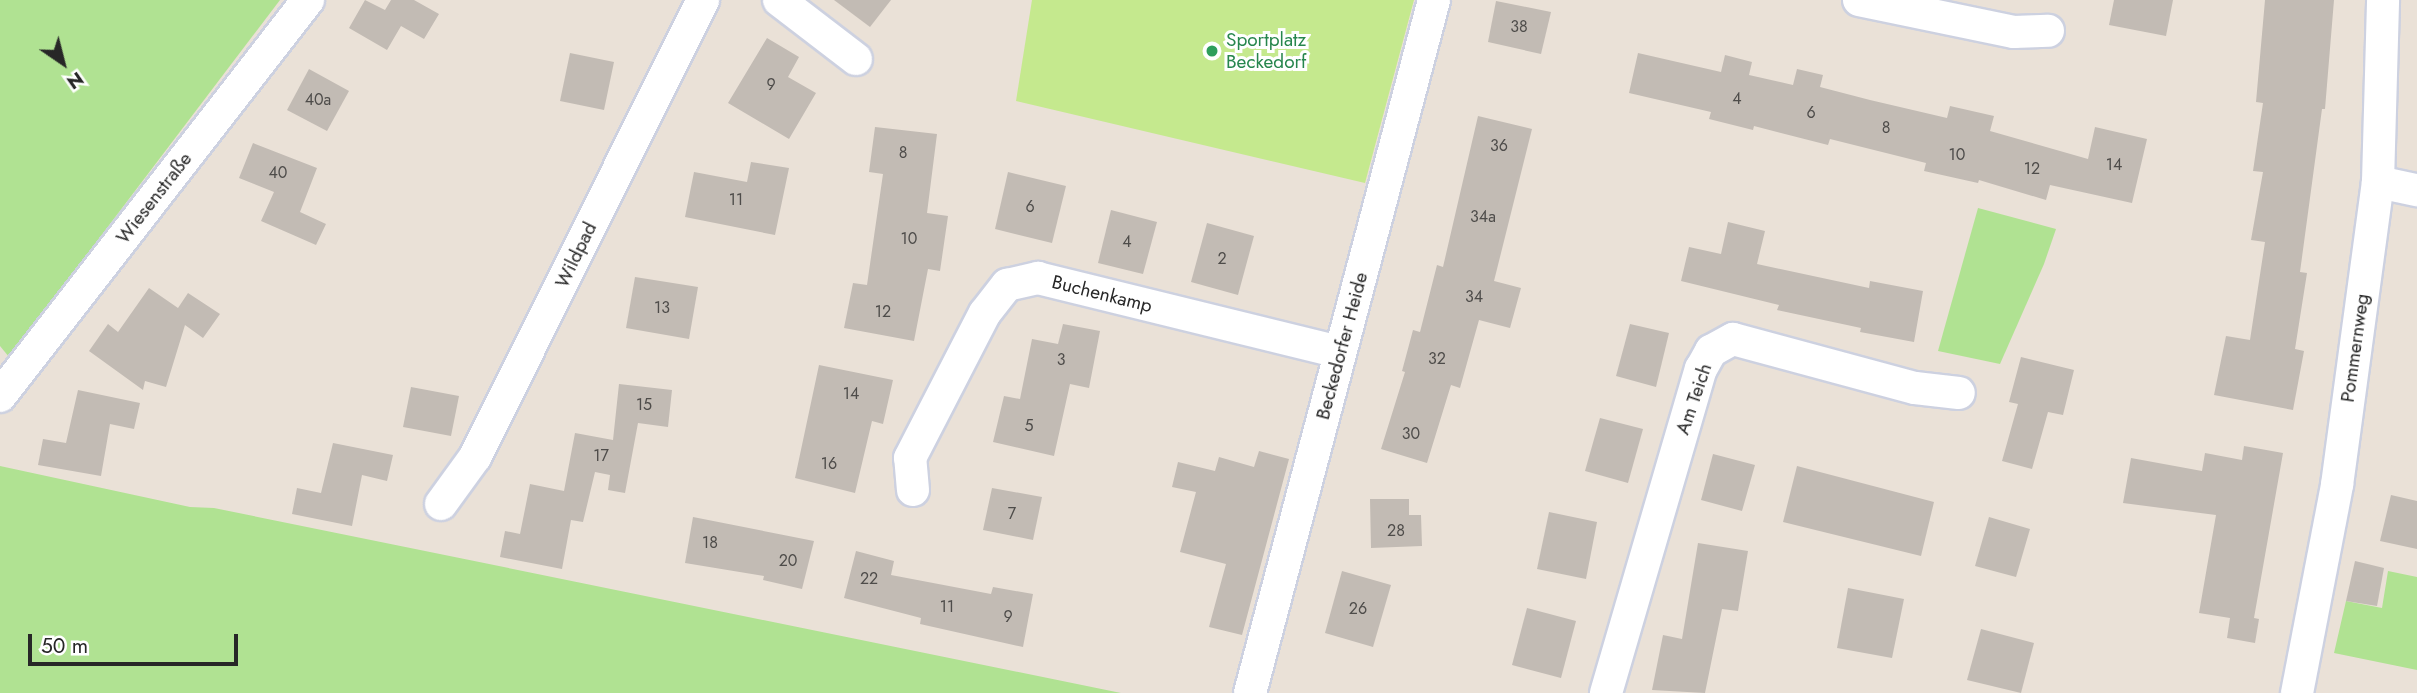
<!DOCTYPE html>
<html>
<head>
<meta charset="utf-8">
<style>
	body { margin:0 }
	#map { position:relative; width:2417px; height:693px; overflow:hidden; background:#eae1d7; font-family:Jost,sans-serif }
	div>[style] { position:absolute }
	.green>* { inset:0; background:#b0e292 }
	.pitch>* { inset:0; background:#c5e98e }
	.building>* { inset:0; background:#c2bbb4 }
	.roads { filter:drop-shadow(2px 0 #cdd1e0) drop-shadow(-2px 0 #cdd1e0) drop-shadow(0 2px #cdd1e0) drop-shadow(0 -2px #cdd1e0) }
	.minor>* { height:32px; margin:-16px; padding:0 16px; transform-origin:16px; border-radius:16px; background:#fff }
	.dots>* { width:19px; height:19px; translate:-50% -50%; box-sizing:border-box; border:4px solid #fff; border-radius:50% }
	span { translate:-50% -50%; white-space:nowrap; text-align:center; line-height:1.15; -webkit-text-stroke:6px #fff; paint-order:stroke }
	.number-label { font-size:16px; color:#4e4c4a }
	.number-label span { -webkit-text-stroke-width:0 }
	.leisure-label { font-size:19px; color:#27864d }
	.left { translate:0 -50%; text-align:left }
	.street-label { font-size:19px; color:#272727 }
	.north { position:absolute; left:28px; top:28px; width:70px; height:70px; -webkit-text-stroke:5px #fff; paint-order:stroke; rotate:145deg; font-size:19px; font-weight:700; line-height:28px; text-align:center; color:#272727 }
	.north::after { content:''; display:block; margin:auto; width:24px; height:32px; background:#272727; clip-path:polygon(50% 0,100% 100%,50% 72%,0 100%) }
	.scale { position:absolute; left:28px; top:634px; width:210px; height:32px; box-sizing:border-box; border:4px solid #272727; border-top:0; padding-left:9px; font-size:21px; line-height:24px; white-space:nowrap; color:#272727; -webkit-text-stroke:5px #fff; paint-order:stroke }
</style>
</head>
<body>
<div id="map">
	<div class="green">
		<i style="clip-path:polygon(0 0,280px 0,9px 357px,0 346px)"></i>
		<i style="clip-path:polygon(1978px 208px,2056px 229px,2044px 264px,2000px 364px,1938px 351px)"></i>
		<i style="clip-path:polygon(0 466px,190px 507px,214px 508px,1121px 693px,0 693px)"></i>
		<i style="clip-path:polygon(2388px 571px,2417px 577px,2417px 670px,2334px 653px,2346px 601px,2382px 608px)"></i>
	</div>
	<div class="pitch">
		<i style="clip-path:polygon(1032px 0,1414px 0,1365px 183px,1016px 101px)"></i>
	</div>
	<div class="building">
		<i style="clip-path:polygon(365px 0,385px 10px,391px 0,414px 0,439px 14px,424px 39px,401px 26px,387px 50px,349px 28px)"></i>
		<i style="clip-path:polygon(834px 0,891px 0,870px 27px)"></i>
		<i style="clip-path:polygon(2114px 0,2173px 0,2166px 36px,2109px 25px)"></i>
		<i style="clip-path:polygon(2265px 0,2334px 0,2325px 109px,2322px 109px,2300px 272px,2307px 273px,2295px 349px,2304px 351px,2293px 410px,2214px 395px,2226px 336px,2250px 340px,2265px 242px,2251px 240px,2263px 172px,2253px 171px,2263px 103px,2256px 102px)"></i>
		<i style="clip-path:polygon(1496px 1px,1551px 12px,1541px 54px,1488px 42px)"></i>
		<i style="clip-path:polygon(767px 38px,799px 57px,788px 77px,816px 93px,789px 139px,728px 103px)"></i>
		<i style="clip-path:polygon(570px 53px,614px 62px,604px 110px,560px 101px)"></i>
		<i style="clip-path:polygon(1638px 53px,1721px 72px,1725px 55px,1752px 62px,1749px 75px,1793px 85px,1797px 69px,1823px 75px,1820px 87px,1870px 100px,1947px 118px,1950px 106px,1994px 116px,1990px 131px,2088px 159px,2095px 127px,2147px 139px,2132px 203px,2050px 185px,2046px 200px,1979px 180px,1978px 183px,1924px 171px,1926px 163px,1830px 139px,1828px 145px,1754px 126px,1753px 130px,1709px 119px,1711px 112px,1629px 93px)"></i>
		<i style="clip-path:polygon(309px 69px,349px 91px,327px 131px,287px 110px)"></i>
		<i style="clip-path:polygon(1478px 116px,1532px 129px,1494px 281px,1521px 288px,1510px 328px,1479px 320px,1460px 388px,1451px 385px,1427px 463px,1381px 449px,1405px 372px,1402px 371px,1413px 330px,1420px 332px,1437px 265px,1443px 267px)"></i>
		<i style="clip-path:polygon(875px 127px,937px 134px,927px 213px,948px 216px,940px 271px,928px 269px,914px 341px,844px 328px,853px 283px,867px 285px,883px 174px,869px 172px)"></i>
		<i style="clip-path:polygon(253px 143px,317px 168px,300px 212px,326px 224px,316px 245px,261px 221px,274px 192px,239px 178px)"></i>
		<i style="clip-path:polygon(751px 162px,789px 168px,775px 235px,685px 217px,694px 172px,747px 182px)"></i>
		<i style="clip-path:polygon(1008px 172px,1066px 186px,1052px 243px,995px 229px)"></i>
		<i style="clip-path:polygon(1111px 210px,1157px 222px,1143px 274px,1098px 263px)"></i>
		<i style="clip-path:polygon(1728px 222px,1765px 231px,1757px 264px,1869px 288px,1870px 281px,1923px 291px,1914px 342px,1860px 332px,1861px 328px,1777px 310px,1779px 305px,1681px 281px,1689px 247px,1721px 254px)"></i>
		<i style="clip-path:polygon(1207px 223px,1254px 236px,1238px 295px,1191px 282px)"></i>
		<i style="clip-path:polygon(635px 277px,698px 287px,689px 339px,626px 328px)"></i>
		<i style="clip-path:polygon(149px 288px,178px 308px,188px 293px,220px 314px,203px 338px,185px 325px,166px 387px,145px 381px,143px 390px,89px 351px,108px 324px,118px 332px)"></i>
		<i style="clip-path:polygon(1063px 324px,1100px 331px,1089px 388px,1070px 384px,1054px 456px,993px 442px,1004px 396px,1020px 399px,1032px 339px,1058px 344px)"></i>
		<i style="clip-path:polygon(1630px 324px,1669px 333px,1656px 387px,1616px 376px)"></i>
		<i style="clip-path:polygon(2021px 357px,2074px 370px,2063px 415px,2048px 412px,2032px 469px,2002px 461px,2018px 404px,2009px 402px)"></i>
		<i style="clip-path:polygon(819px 365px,893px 380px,883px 424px,872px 421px,855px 493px,795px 478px)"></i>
		<i style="clip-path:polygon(619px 384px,672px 390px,668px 427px,638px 423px,625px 493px,608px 490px,610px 475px,595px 472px,583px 522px,571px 520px,562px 569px,500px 557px,505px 531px,520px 534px,530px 484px,564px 491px,575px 433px,613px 440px)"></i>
		<i style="clip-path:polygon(411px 387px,459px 396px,451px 436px,403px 427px)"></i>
		<i style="clip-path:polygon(78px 390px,140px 403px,134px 429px,110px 424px,101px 476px,38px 465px,43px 439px,66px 443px)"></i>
		<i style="clip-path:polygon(1600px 418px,1643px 429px,1628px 483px,1585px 471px)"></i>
		<i style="clip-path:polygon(333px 443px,393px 455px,387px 481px,362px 475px,352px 526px,292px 514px,297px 488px,321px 493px)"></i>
		<i style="clip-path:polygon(2244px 446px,2283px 453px,2254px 618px,2259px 619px,2255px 643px,2227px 638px,2230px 618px,2199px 613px,2216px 515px,2123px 503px,2131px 458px,2202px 471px,2205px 453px,2242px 460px)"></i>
		<i style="clip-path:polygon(1259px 451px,1289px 459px,1242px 635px,1209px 627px,1226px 564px,1180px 552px,1196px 492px,1172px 487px,1178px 462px,1215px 471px,1219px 457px,1254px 467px)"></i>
		<i style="clip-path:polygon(1713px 454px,1755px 465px,1742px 511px,1701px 500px)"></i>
		<i style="clip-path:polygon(1797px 466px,1934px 502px,1921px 556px,1783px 522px)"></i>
		<i style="clip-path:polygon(992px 488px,1042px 497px,1033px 540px,983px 530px)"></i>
		<i style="clip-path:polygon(2391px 495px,2417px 501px,2417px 549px,2380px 541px)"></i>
		<i style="clip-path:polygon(1370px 499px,1409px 499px,1409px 515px,1421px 515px,1422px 546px,1371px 548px)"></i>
		<i style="clip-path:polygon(1549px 512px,1597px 522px,1586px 579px,1537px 569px)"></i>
		<i style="clip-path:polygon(693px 517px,814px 541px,802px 589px,763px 580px,764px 576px,685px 563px)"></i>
		<i style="clip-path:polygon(1989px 517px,2030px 529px,2016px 577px,1975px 566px)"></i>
		<i style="clip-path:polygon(1698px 543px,1748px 551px,1738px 611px,1722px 609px,1705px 693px,1652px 690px,1663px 635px,1682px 639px)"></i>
		<i style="clip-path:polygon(856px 551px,894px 561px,891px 575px,991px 594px,993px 587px,1033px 594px,1023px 647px,920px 624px,921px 618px,844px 598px)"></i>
		<i style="clip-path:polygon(2355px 561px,2384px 568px,2377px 606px,2346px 601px)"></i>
		<i style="clip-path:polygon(1342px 571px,1391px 585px,1373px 647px,1325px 633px)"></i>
		<i style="clip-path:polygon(1848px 588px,1904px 599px,1892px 658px,1837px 648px)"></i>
		<i style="clip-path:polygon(1527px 608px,1576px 621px,1561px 678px,1512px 665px)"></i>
		<i style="clip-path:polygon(1981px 629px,2034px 643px,2021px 693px,1967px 680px)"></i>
	</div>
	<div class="roads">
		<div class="minor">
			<i style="left:779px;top:0;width:97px;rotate:37.5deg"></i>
			<i style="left:1859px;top:0;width:158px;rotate:11.7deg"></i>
			<i style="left:2014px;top:32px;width:34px;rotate:-2deg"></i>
			<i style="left:2378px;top:182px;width:40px;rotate:12deg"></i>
			<i style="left:0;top:396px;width:502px;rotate:-52.13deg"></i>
			<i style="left:913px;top:490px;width:32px;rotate:-95deg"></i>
			<i style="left:910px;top:458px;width:163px;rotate:-62.7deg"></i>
			<i style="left:985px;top:313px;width:36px;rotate:-52deg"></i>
			<i style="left:1007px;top:285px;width:32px;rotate:-13deg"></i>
			<i style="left:1038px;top:278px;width:311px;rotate:13.8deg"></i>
			<i style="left:441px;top:504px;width:58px;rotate:-54.1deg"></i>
			<i style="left:475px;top:457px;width:511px;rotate:-63.49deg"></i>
			<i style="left:1250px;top:693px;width:717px;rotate:-75.13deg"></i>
			<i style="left:1606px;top:693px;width:338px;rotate:-73.7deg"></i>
			<i style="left:1701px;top:369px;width:21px;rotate:-61deg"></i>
			<i style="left:1711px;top:351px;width:25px;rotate:-29deg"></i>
			<i style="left:1733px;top:339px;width:188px;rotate:15.1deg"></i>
			<i style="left:1915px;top:388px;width:44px;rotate:6.5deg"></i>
			<i style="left:2297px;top:693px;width:212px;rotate:-79.1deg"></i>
			<i style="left:2337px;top:485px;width:306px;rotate:-82.3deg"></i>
			<i style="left:2378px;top:182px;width:182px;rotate:-88.4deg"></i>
		</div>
	</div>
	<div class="dots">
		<i style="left:1212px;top:51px;background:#2e9e5b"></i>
	</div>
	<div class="number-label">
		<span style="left:1519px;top:27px">38</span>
		<span style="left:771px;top:85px">9</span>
		<span style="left:1737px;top:99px">4</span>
		<span style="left:318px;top:100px">40a</span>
		<span style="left:1811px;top:113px">6</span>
		<span style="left:1886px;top:128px">8</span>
		<span style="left:1499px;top:146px">36</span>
		<span style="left:903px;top:153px">8</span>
		<span style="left:1957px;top:155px">10</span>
		<span style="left:2114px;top:165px">14</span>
		<span style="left:2032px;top:169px">12</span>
		<span style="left:278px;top:173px">40</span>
		<span style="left:736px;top:200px">11</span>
		<span style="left:1030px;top:207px">6</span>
		<span style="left:1483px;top:217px">34a</span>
		<span style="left:909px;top:239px">10</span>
		<span style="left:1127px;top:242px">4</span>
		<span style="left:1222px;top:259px">2</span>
		<span style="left:1474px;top:297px">34</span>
		<span style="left:662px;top:308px">13</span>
		<span style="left:883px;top:312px">12</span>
		<span style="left:1437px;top:359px">32</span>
		<span style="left:1061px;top:360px">3</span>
		<span style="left:851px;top:394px">14</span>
		<span style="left:644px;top:405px">15</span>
		<span style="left:1029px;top:426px">5</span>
		<span style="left:1411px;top:434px">30</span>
		<span style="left:601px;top:456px">17</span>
		<span style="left:829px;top:464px">16</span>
		<span style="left:1012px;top:514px">7</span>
		<span style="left:1396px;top:531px">28</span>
		<span style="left:710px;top:543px">18</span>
		<span style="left:788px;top:561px">20</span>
		<span style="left:869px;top:579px">22</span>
		<span style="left:947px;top:607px">11</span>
		<span style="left:1358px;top:609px">26</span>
		<span style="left:1008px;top:617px">9</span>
	</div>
	<div class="leisure-label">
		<span class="left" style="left:1226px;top:51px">Sportplatz<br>Beckedorf</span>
	</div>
	<div class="street-label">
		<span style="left:154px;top:198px;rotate:-52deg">Wiesenstraße</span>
		<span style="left:576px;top:255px;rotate:-64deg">Wildpad</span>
		<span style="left:1102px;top:294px;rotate:14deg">Buchenkamp</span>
		<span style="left:1342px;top:346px;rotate:-75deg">Beckedorfer Heide</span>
		<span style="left:2355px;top:348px;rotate:-82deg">Pommernweg</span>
		<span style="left:1694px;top:399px;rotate:-71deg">Am Teich</span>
	</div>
	<div class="north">N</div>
	<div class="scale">50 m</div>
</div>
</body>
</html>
